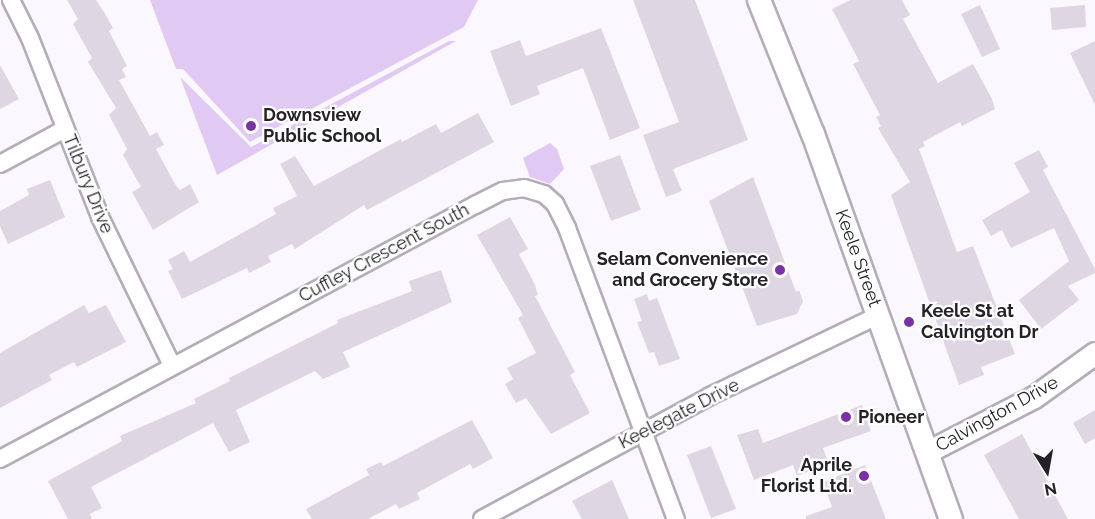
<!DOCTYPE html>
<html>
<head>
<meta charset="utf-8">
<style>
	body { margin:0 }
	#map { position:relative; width:1095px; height:519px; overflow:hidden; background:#fbf7ff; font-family:Raleway,sans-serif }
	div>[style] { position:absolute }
	.green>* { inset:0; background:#e0c9f3 }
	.building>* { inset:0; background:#ded7e3 }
	.roads { filter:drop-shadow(2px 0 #b4adb9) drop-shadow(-2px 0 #b4adb9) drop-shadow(0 2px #b4adb9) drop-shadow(0 -2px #b4adb9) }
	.minor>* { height:16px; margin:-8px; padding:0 8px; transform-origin:8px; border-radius:8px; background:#fff }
	.tertiary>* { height:21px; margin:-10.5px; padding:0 10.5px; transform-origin:10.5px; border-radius:10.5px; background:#fff }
	.secondary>* { height:22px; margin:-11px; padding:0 11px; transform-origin:11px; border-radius:11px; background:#fff }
	.dots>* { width:16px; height:16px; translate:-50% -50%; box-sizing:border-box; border:3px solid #fff; border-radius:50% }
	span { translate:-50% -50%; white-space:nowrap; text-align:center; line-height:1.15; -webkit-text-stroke:4.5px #fff; paint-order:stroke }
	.poi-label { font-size:18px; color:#252227; font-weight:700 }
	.left { translate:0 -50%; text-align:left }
	.right { translate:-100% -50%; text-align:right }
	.street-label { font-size:18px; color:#252227 }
	.north { position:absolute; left:1017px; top:441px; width:60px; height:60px; -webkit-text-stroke:4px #fff; paint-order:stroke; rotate:169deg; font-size:16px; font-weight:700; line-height:24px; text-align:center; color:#252227 }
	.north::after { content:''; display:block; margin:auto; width:21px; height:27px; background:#252227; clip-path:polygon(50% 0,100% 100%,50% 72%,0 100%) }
</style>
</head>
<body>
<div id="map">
	<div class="green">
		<i style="clip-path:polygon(150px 0,478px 0,464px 27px,250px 142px,183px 69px,176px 69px)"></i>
		<i style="clip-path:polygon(449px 41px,456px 41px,217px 175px,180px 77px,251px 147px)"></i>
		<i style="clip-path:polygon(550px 143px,557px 149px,564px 169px,550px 184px,530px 177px,523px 158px)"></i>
	</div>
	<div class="building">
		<i style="clip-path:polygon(67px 0,96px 0,104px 12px,113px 28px,109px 31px,127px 66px,122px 69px,126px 77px,119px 80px,150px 136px,157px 132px,164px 145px,156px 149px,175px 184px,180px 190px,190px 184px,199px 202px,153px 230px,132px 192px,141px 187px,123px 155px,127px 149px,109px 115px,116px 108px,88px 62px,92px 58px,73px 24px,78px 19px)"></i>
		<i style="clip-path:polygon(633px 0,695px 0,748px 140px,673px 169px,682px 191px,666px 197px,643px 135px,679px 122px)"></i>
		<i style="clip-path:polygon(850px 0,902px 0,910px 15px,903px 19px,938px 83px,973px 64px,992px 99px,995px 109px,962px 126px,960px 122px,923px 142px,925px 146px,919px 149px,957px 252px,973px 246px,1015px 354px,981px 367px,984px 375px,959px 385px,891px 195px,910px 182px,878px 128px,881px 126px,876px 117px,880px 115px,853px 64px,859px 61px,832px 9px)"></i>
		<i style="clip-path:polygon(980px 5px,1000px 49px,982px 57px,961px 14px)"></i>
		<i style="clip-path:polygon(1085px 5px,1086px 27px,1052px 30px,1050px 8px)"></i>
		<i style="clip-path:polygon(601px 28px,640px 128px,610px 140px,583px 68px,537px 86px,540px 94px,511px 106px,490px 51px,520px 40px,526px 56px)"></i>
		<i style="clip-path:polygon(1095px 41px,1095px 105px,1070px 53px)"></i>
		<i style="clip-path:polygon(0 65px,19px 99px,0 109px)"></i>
		<i style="clip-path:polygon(478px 113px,494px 142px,367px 210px,364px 205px,295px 249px,292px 244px,268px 256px,271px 262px,249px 273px,247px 268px,182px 299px,168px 271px,173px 269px,168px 260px,184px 251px,190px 262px,276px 214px,273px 208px,297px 196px,280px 164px,295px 156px,314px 186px,401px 139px,402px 142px,436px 124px,441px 133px)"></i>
		<i style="clip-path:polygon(1039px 150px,1048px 167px,1043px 170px,1095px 269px,1095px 273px,1068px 286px,1079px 300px,1041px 329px,1019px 300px,1069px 261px,1054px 228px,1011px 248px,1002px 230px,991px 236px,982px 220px,1030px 192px,1014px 163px)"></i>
		<i style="clip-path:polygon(620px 155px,641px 210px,611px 221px,590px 166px)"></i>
		<i style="clip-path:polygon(753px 177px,796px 292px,799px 290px,803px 301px,797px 314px,757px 326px,709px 201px)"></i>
		<i style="clip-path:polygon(50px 180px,65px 217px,8px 244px,0 226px,0 211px,29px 195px,27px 189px)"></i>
		<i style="clip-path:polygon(510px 217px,528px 249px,519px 254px,535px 285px,538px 295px,535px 296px,575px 372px,570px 375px,590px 413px,551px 434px,526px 398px,516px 403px,505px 384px,513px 379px,507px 368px,536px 353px,518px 318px,523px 315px,477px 235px)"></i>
		<i style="clip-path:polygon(441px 270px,452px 302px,343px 352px,350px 367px,323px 379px,315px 371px,236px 410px,250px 442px,229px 452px,213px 423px,91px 487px,102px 508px,90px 514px,92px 519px,68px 519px,48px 481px,122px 441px,120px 436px,196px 403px,194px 399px,230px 381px,229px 378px,338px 323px,337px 320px,412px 291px,409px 281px)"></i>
		<i style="clip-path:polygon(647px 294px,649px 301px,657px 298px,680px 359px,659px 366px,654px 352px,649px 353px,637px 322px,642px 321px,634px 299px)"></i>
		<i style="clip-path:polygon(84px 305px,89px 313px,106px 305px,126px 342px,77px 367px,74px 362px,49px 375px,52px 380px,0 408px,0 353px)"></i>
		<i style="clip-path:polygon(862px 405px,871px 431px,823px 448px,829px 464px,797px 476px,793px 465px,754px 480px,737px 435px,758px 429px,763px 443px)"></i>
		<i style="clip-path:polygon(1095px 410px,1095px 438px,1085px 444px,1073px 423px)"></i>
		<i style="clip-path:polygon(472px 420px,493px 458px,473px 469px,470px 464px,417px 493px,420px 499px,399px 509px,396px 504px,368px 519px,312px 519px,306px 509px,369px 475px,366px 469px,381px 462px,383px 466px)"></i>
		<i style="clip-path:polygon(1022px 434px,1068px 519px,1019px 519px,984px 455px)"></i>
		<i style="clip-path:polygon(711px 446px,736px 509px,711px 518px,687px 455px)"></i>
		<i style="clip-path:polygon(865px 465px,886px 519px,806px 519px,806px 516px,832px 507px,823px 482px)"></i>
		<i style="clip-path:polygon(612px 480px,629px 519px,582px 519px,572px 501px)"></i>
	</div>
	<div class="roads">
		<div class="minor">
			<i style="left:11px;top:0;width:42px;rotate:63.4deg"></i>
			<i style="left:30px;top:38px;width:192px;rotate:68.6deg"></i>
			<i style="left:100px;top:217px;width:165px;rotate:64.1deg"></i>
			<i style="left:0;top:164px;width:74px;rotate:-28.3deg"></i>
			<i style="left:0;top:459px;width:539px;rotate:-28.14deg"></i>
			<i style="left:475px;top:205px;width:31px;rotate:-27deg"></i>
			<i style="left:503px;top:191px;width:21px;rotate:-8deg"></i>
			<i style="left:524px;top:188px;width:21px;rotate:17deg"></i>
			<i style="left:544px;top:194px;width:15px;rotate:42deg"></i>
			<i style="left:555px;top:204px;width:27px;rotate:63deg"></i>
			<i style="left:567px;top:228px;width:311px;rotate:69.5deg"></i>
			<i style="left:482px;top:519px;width:259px;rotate:-28.3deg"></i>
			<i style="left:710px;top:396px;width:187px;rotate:-25.6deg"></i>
		</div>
		<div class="tertiary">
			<i style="left:927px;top:452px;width:120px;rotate:-27.2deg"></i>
			<i style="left:1034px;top:397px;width:75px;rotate:-35.8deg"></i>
		</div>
		<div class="secondary">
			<i style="left:759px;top:0;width:144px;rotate:68.1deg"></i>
			<i style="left:813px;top:134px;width:409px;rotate:70.3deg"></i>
		</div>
	</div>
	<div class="dots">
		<i style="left:251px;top:126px;background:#7931a4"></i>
		<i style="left:780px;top:270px;background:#7931a4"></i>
		<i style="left:909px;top:322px;background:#7931a4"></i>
		<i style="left:846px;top:417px;background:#7931a4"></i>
		<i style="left:864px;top:476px;background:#7931a4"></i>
	</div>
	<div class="poi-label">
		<span class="left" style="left:263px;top:126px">Downsview<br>Public School</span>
		<span class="right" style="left:768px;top:270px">Selam Convenience<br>and Grocery Store</span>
		<span class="left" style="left:921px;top:322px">Keele St at<br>Calvington Dr</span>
		<span class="left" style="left:858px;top:417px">Pioneer</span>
		<span class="right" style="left:852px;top:476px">Aprile<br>Florist Ltd.</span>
	</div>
	<div class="street-label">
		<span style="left:88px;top:184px;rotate:68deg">Tilbury Drive</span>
		<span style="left:384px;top:253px;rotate:-28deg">Cuffley Crescent South</span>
		<span style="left:858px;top:258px;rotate:70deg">Keele Street</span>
		<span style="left:679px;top:414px;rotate:-27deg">Keelegate Drive</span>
		<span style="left:997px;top:414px;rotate:-29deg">Calvington Drive</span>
	</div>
	<div class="north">N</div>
</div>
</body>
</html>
